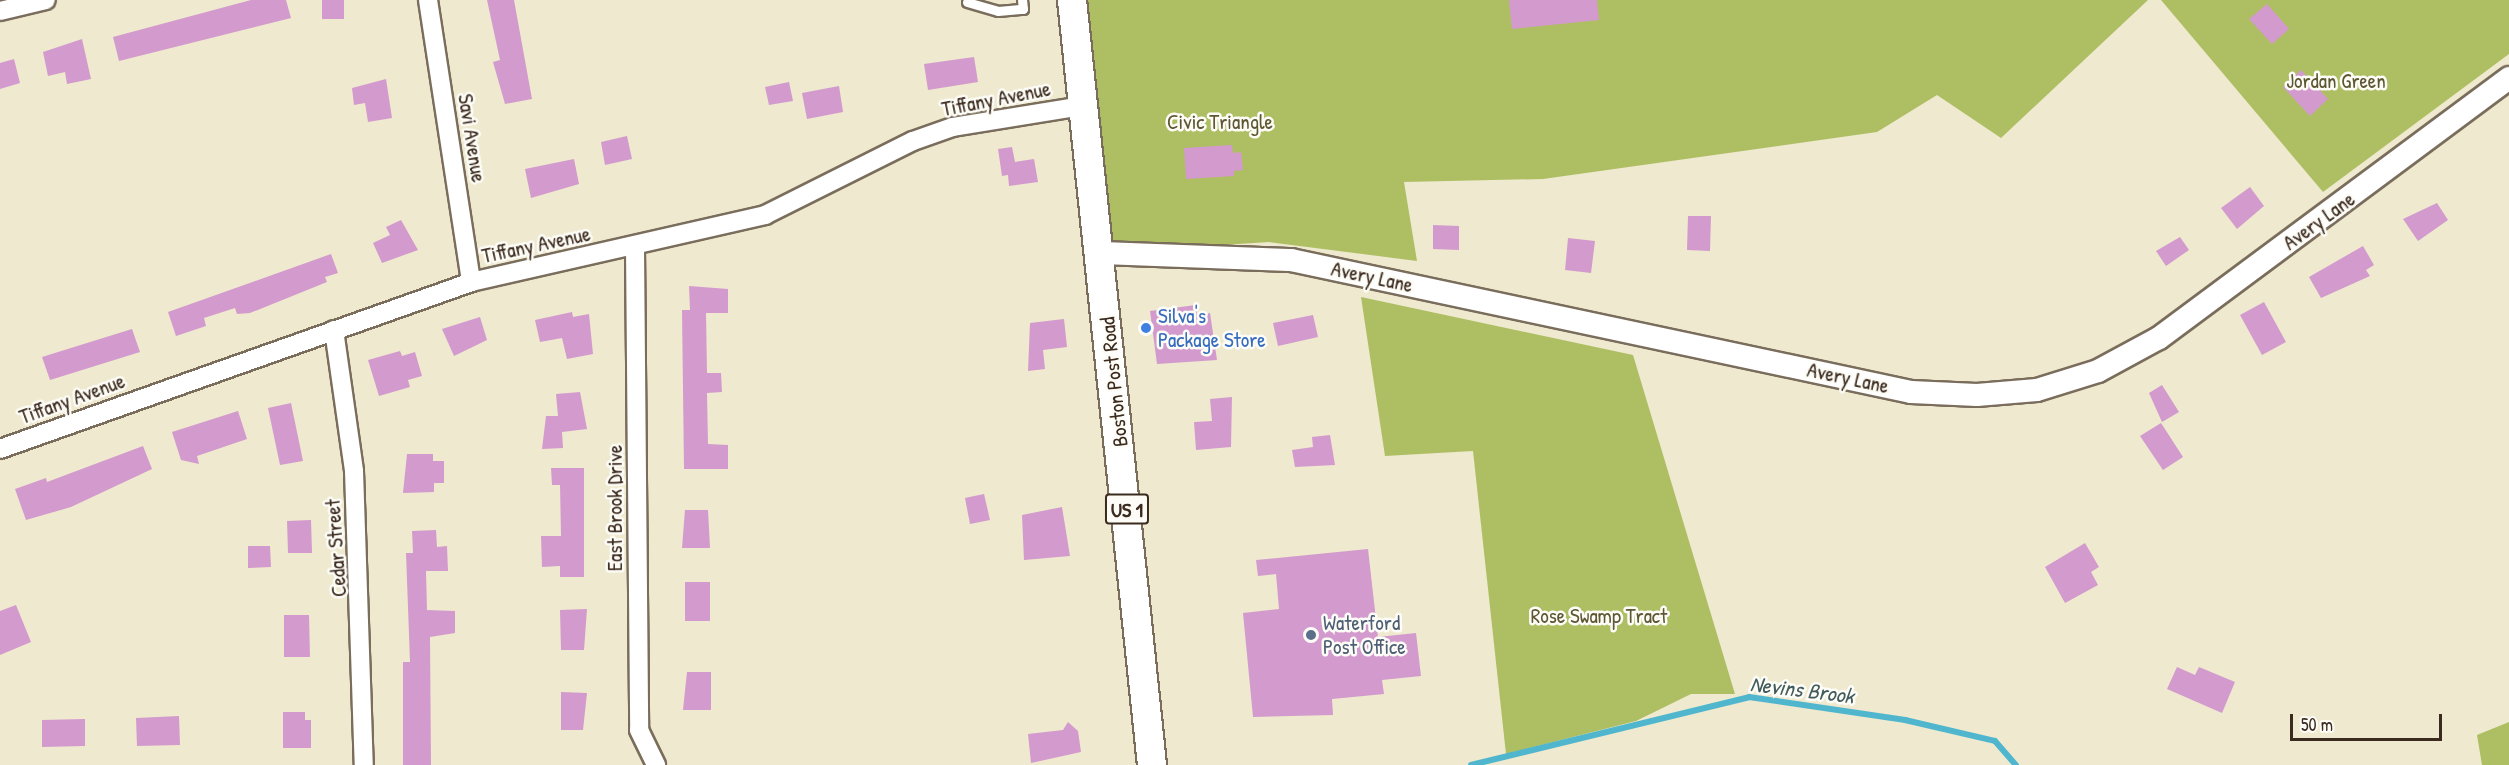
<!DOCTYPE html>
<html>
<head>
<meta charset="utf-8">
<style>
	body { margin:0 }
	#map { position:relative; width:2509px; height:765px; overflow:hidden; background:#eee9cf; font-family:"Patrick Hand",sans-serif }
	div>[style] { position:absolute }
	.green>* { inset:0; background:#aebf63 }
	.stream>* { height:6px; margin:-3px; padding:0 3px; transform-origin:3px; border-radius:3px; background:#4fb6ce }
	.building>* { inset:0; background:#d39acd }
	.roads { filter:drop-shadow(2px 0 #7a6d5c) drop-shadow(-2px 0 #7a6d5c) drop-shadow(0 2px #7a6d5c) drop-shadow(0 -2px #7a6d5c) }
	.service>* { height:9px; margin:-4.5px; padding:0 4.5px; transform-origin:4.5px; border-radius:4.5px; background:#fff }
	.minor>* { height:18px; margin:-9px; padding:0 9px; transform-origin:9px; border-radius:9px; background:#fff }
	.tertiary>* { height:22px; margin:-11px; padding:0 11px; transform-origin:11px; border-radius:11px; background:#fff }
	.primary>* { height:28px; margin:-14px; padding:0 14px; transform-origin:14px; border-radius:14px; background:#fff }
	.dots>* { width:16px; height:16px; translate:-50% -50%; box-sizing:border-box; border:3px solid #fdfcf7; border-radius:50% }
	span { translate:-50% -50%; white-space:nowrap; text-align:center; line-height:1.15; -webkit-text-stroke:5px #fdfcf7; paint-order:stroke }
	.shield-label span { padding:2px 4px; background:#fdfcf7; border:2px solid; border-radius:4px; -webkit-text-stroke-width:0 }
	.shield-label { font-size:20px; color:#3b2a1e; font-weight:700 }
	.park-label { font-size:21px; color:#5e5733 }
	.street-label { font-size:21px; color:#3b2a1e }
	.shop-label { font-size:21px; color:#366cbe }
	.left { translate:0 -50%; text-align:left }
	.service-label { font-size:21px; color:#4e5e75 }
	.water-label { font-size:22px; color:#425b5c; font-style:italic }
	.scale { position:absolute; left:2290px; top:714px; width:152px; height:27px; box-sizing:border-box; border:3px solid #3b2a1e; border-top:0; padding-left:8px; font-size:18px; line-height:21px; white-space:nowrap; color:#3b2a1e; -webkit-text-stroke:4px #fdfcf7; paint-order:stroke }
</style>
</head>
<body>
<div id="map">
	<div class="green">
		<i style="clip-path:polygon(1077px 0,2148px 0,2001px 138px,1937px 95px,1877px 132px,1543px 179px,1404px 182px,1417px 261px,1269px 242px,1100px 253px)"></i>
		<i style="clip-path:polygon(2161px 0,2509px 0,2509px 54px,2323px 192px)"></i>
		<i style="clip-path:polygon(1361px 297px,1633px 355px,1735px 694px,1691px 694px,1636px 721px,1506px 754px,1473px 451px,1385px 456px)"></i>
		<i style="clip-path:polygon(2509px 722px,2509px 765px,2482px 765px,2477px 735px)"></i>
	</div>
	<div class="stream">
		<i style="left:1471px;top:765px;width:286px;rotate:-13.7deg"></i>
		<i style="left:1749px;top:697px;width:158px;rotate:8.4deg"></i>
		<i style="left:1905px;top:720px;width:92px;rotate:13.1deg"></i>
		<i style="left:1995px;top:741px;width:32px;rotate:49deg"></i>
	</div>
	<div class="building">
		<i style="clip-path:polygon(251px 0,286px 0,291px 18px,119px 61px,113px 37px)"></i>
		<i style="clip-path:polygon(322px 0,344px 0,344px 19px,322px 19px)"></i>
		<i style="clip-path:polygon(487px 0,514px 0,532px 99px,505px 104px,493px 62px,500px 60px)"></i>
		<i style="clip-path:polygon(1509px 0,1597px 0,1599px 20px,1512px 29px)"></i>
		<i style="clip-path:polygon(2267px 4px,2289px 29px,2272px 44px,2249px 19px)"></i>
		<i style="clip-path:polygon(82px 39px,91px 79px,67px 84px,65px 72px,48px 76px,43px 52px)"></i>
		<i style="clip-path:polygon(974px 57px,978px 82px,928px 90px,924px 64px)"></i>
		<i style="clip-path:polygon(14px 59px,20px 83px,0 89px,0 63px)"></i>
		<i style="clip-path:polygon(2301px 70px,2328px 99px,2310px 116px,2283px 87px)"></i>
		<i style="clip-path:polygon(386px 79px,392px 118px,368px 122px,365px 103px,354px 105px,352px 88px)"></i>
		<i style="clip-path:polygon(789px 82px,793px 101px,769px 105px,765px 87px)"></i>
		<i style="clip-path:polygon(839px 86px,843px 112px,807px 119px,802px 93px)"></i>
		<i style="clip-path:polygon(627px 136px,632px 159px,605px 165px,601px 142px)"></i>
		<i style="clip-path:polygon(1232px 145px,1233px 153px,1241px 152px,1243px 170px,1234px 171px,1234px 176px,1186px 179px,1184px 148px)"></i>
		<i style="clip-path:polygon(1012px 147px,1015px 162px,1034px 159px,1038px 182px,1009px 186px,1008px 175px,1002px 176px,998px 149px)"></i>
		<i style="clip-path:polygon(574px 159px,579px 184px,531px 198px,525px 169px)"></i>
		<i style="clip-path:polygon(2250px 187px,2264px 206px,2237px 229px,2221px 208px)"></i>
		<i style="clip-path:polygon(2437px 203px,2448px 220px,2418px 241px,2403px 219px)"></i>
		<i style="clip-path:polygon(1688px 216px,1711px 216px,1710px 251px,1687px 250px)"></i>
		<i style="clip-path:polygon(401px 220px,418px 250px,382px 263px,373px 243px,390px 235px,386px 227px)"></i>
		<i style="clip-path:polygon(1433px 225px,1459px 226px,1459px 250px,1433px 249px)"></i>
		<i style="clip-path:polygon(2180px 237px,2189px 250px,2166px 266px,2156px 251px)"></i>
		<i style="clip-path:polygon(1568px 238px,1595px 241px,1591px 273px,1565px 270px)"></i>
		<i style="clip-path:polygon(2363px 246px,2374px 265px,2366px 270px,2370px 276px,2321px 298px,2309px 277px)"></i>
		<i style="clip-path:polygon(331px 254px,338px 273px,325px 277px,327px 282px,250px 313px,237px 314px,235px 308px,204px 318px,206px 326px,176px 336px,168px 312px)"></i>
		<i style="clip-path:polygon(689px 286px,728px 289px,728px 313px,706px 313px,707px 373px,721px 373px,722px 392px,707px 393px,708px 444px,728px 445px,728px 469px,684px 469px,682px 310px,690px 310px)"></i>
		<i style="clip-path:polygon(2264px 302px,2286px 342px,2262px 355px,2240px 315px)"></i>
		<i style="clip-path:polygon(1196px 305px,1197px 315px,1210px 313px,1217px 360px,1157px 364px,1150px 311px)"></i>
		<i style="clip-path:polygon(572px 312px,573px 317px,589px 314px,593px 354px,567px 359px,562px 338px,540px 342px,535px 320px)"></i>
		<i style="clip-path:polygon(1313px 315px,1318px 337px,1278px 346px,1273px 323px)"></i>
		<i style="clip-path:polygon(480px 317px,487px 340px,454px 356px,442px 329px)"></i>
		<i style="clip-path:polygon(1064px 319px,1067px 347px,1043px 350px,1045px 369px,1028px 371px,1030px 323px)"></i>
		<i style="clip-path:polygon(132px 329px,140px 352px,50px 380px,42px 357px)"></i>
		<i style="clip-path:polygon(400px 351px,402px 356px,415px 352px,422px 376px,408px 380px,410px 387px,379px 396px,368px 360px)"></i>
		<i style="clip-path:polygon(2162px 385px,2179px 412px,2162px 422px,2149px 393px)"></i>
		<i style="clip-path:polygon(580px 392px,587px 429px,562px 432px,563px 448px,542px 449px,546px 416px,558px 416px,556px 394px)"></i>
		<i style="clip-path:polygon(1232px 397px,1231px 447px,1196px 450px,1194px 422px,1212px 421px,1210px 399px)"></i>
		<i style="clip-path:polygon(291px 403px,303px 461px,280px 465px,268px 408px)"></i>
		<i style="clip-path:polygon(238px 411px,247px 439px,197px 456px,199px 464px,181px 460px,172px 432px)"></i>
		<i style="clip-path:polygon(2161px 423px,2183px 457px,2163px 470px,2140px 436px)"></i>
		<i style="clip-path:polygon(1330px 435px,1335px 465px,1295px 467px,1292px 450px,1313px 447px,1312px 437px)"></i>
		<i style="clip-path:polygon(143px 446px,152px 469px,71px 507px,26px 520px,15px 489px,46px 478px,47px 482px)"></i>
		<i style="clip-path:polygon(407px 454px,433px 454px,433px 461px,444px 461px,444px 483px,434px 483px,434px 492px,403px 493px)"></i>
		<i style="clip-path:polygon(551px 468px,584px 468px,584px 577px,560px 577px,560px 566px,542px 567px,541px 536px,561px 536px,560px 485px,552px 485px)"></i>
		<i style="clip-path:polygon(984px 494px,990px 520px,970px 524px,965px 498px)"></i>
		<i style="clip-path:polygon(1062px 507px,1070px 556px,1024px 560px,1022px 515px)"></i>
		<i style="clip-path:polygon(685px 510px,708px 510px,710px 548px,682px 548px)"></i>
		<i style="clip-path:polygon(311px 520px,312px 553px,288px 553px,287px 521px)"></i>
		<i style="clip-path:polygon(436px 530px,437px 547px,447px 546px,448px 571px,426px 571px,427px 610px,455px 611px,455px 633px,430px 637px,431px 765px,403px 765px,403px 662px,410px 662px,406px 553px,413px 553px,412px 531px)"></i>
		<i style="clip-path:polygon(2085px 543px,2099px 567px,2091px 572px,2098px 585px,2065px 603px,2045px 567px)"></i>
		<i style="clip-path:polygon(248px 546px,270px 546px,271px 567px,248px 568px)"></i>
		<i style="clip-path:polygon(1368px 549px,1378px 637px,1416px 633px,1421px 676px,1382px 680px,1384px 694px,1332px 699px,1333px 715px,1253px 717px,1243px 613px,1279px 609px,1276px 574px,1258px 576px,1256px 560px)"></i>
		<i style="clip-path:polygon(685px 582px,710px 582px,710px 621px,685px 621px)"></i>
		<i style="clip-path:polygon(16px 605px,31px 642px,0 655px,0 611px)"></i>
		<i style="clip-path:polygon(587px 609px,584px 650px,561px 650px,560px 610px)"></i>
		<i style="clip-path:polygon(284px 615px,309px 615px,310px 657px,284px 657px)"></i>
		<i style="clip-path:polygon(2177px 667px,2195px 675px,2199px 667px,2235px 682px,2222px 713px,2167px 689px)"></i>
		<i style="clip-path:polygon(687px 672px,711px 672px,711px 710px,683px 710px)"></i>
		<i style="clip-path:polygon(561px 692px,587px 693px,583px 730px,561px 730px)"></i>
		<i style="clip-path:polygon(283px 712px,305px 712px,305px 720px,311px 720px,311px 748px,283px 748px)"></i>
		<i style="clip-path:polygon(179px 716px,180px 745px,137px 746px,136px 718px)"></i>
		<i style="clip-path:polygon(85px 719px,85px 746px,42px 747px,42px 720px)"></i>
		<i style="clip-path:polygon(1068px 722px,1078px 731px,1081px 752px,1031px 763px,1028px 734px,1063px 730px)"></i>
	</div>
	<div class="roads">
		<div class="service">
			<i style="left:967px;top:2px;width:32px;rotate:16deg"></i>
			<i style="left:998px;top:11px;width:25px;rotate:-5deg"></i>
			<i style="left:1023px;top:9px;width:9px;rotate:-96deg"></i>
		</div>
		<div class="minor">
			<i style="left:428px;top:0;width:285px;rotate:81.3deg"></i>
			<i style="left:0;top:11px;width:47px;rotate:-13.4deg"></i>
			<i style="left:635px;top:248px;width:482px;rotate:89.5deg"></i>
			<i style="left:639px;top:730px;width:39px;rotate:64deg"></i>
			<i style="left:334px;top:330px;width:142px;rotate:81.9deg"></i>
			<i style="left:354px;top:471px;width:294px;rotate:88.1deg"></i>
			<i style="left:0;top:449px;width:500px;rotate:-19.5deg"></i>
			<i style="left:471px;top:282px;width:302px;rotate:-12.8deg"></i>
			<i style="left:765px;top:215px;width:165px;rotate:-26.6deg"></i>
			<i style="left:913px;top:141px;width:42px;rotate:-19.3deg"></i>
			<i style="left:953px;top:127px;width:132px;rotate:-9.2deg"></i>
		</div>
		<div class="tertiary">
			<i style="left:1100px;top:253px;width:191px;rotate:2.1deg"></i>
			<i style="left:1291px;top:260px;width:634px;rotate:12.02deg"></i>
			<i style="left:1911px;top:392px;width:66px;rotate:2.6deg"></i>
			<i style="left:1977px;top:395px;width:60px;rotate:-4.8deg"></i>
			<i style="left:2037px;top:390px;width:64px;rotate:-17.3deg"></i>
			<i style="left:2098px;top:371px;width:69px;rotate:-28.4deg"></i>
			<i style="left:2159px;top:338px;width:436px;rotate:-36.6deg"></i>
		</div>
		<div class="primary">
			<i style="left:1072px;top:0;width:769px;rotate:84.03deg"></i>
		</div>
	</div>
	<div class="dots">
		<i style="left:1146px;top:328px;background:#3f7fe0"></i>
		<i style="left:1311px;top:635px;background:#5c6f8a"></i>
	</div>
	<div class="shield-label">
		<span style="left:1127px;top:509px">US 1</span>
	</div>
	<div class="park-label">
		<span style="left:2336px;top:81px">Jordan Green</span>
		<span style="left:1220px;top:122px">Civic Triangle</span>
		<span style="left:1599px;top:616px">Rose Swamp Tract</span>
	</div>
	<div class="street-label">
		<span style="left:996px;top:99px;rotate:-11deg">Tiffany Avenue</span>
		<span style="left:472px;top:138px;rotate:81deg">Savi Avenue</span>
		<span style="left:2319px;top:221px;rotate:-36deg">Avery Lane</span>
		<span style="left:536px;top:245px;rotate:-12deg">Tiffany Avenue</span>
		<span style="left:1372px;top:277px;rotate:12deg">Avery Lane</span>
		<span style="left:1848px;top:378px;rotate:12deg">Avery Lane</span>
		<span style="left:1114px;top:382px;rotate:-96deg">Boston Post Road</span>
		<span style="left:72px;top:399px;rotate:-20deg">Tiffany Avenue</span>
		<span style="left:615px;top:508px;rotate:-90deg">East Brook Drive</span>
		<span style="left:336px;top:548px;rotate:-94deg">Cedar Street</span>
	</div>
	<div class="shop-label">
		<span class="left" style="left:1158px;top:328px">Silva's<br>Package Store</span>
	</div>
	<div class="service-label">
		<span class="left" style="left:1323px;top:635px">Waterford<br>Post Office</span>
	</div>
	<div class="water-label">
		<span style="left:1802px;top:690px;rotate:7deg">Nevins Brook</span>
	</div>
	<div class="scale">50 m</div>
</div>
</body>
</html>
